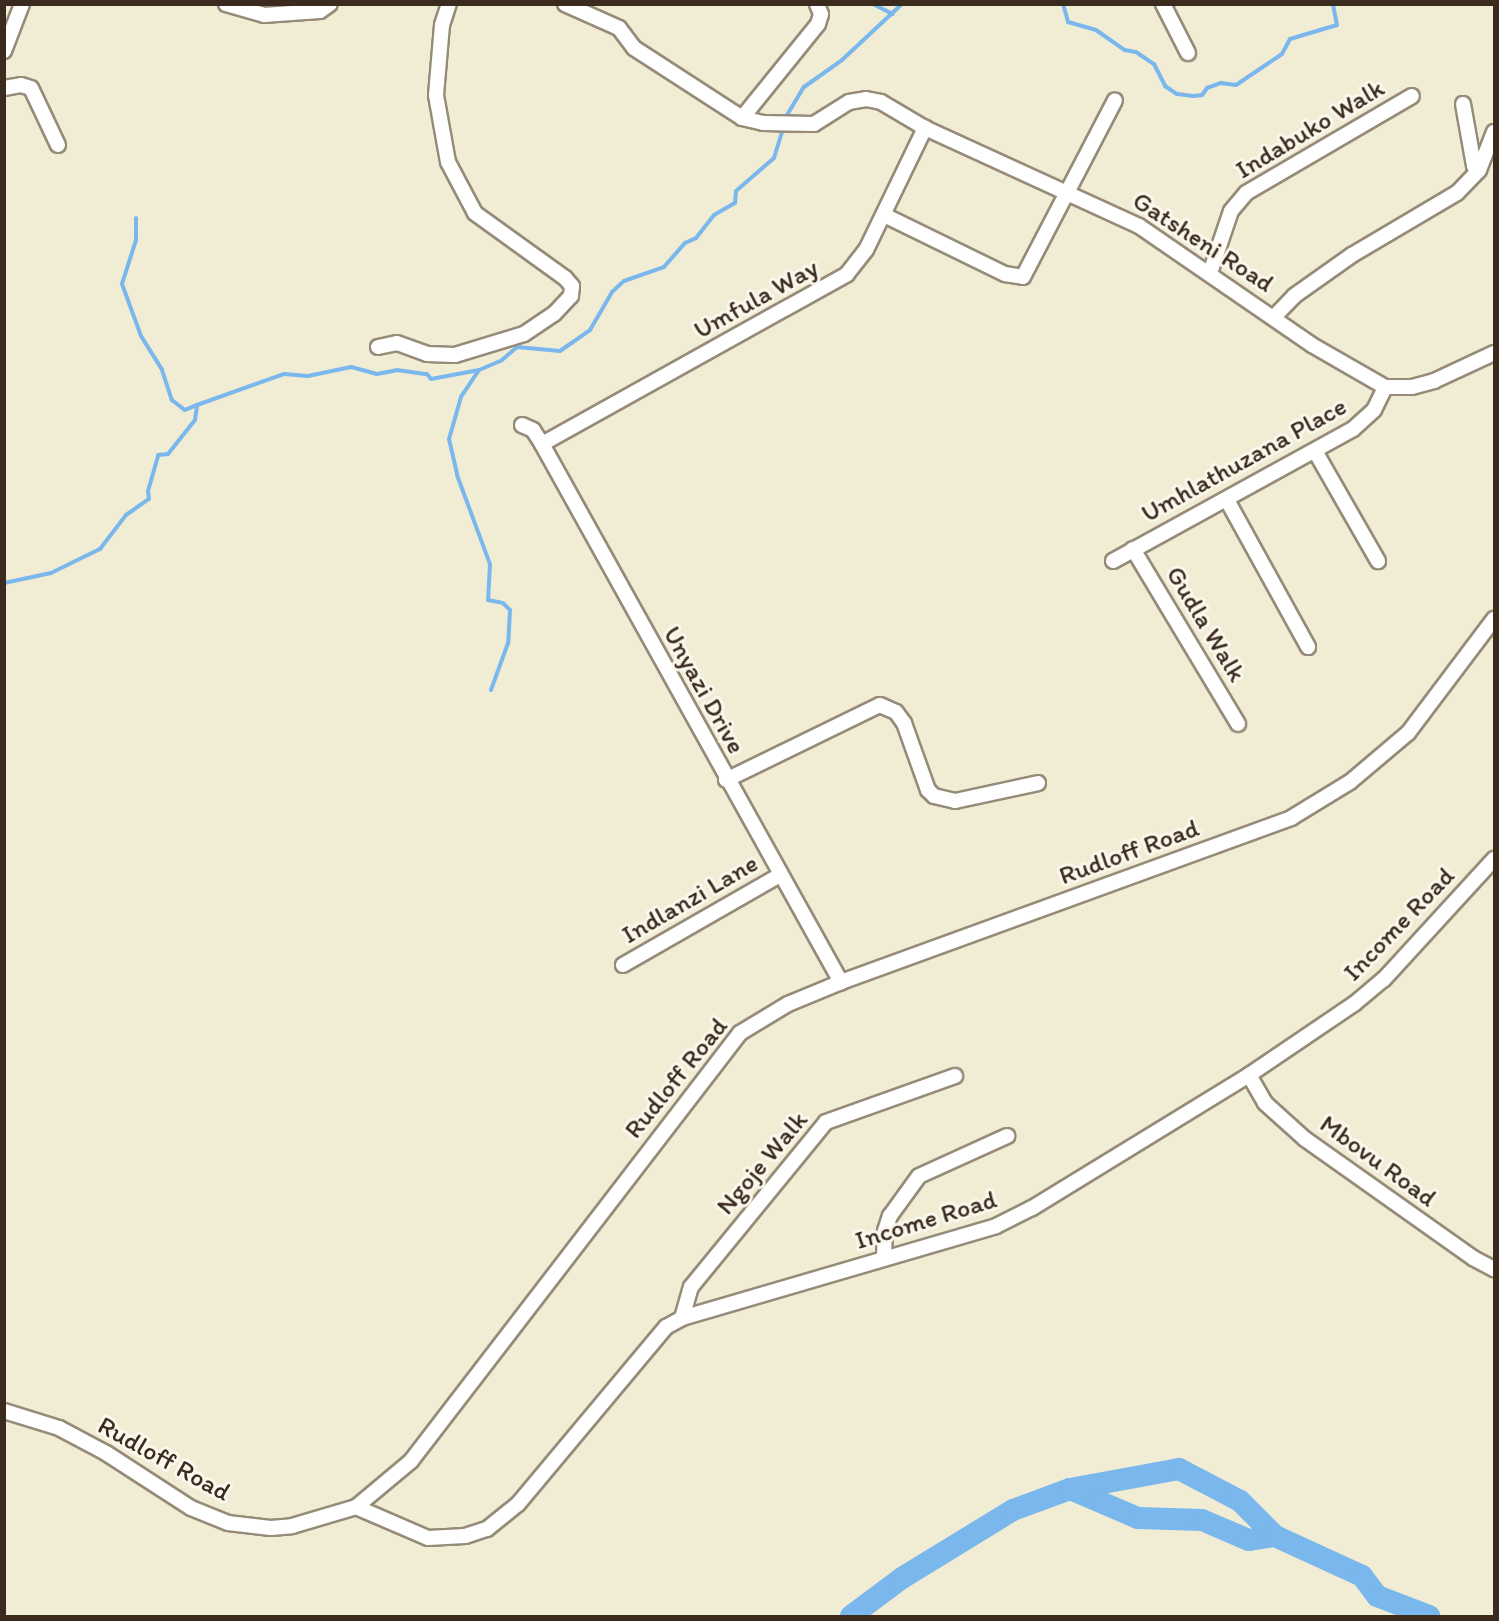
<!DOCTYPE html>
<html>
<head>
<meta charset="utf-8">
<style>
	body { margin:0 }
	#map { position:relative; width:1499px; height:1621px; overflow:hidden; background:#f1ecd4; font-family:Itim,sans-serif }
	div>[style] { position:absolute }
	.stream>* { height:4px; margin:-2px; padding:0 2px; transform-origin:2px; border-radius:2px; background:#7ab7ed }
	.river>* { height:22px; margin:-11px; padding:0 11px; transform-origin:11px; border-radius:11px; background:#7ab7ed }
	.roads { filter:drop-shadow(2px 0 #968b79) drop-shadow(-2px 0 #968b79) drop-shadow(0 2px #968b79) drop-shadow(0 -2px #968b79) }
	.minor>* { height:14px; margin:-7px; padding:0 7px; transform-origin:7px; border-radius:7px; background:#fff }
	span { translate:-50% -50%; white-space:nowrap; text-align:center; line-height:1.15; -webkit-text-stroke:6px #fbf7ec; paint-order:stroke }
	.street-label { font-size:26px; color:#3b2a1e }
	.frame { position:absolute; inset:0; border:6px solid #3b2a1e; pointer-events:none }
</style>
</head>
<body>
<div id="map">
	<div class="stream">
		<i style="left:873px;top:4px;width:22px;rotate:27deg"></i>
		<i style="left:1048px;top:4px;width:3px"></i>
		<i style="left:1063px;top:4px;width:19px;rotate:74deg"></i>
		<i style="left:1068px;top:22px;width:29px;rotate:16deg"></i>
		<i style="left:1096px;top:30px;width:35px;rotate:35deg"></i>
		<i style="left:1125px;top:50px;width:11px;rotate:10deg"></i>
		<i style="left:1136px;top:52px;width:22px;rotate:34deg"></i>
		<i style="left:1154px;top:64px;width:25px;rotate:63deg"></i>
		<i style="left:1165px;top:86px;width:14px;rotate:34deg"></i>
		<i style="left:1177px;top:94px;width:17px;rotate:7deg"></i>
		<i style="left:1194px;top:96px;width:8px;rotate:-7deg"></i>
		<i style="left:1202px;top:95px;width:9px;rotate:-54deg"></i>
		<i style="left:1207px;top:88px;width:15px;rotate:-20deg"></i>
		<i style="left:1221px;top:83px;width:15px;rotate:8deg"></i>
		<i style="left:1236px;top:85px;width:55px;rotate:-34deg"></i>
		<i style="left:1282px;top:54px;width:17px;rotate:-62deg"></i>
		<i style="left:1290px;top:39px;width:49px;rotate:-16.6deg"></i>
		<i style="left:1337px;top:25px;width:21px;rotate:-101deg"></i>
		<i style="left:784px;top:120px;width:39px;rotate:-59deg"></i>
		<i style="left:804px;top:87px;width:47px;rotate:-35.4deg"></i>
		<i style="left:842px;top:60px;width:82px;rotate:-43deg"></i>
		<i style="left:136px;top:218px;width:22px;rotate:90deg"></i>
		<i style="left:136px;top:240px;width:46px;rotate:107.7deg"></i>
		<i style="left:122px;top:284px;width:55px;rotate:69.9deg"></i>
		<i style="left:141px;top:336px;width:40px;rotate:58deg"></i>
		<i style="left:162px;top:370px;width:32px;rotate:72deg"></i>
		<i style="left:172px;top:400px;width:16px;rotate:38deg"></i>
		<i style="left:185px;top:410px;width:13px;rotate:-23deg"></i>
		<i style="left:479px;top:370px;width:32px;rotate:124deg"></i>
		<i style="left:461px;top:397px;width:44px;rotate:105.9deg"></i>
		<i style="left:449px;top:439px;width:37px;rotate:77deg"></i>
		<i style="left:457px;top:475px;width:95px;rotate:69.7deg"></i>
		<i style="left:490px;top:564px;width:36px;rotate:93deg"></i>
		<i style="left:488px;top:600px;width:15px;rotate:11deg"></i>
		<i style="left:503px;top:603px;width:10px;rotate:45deg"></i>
		<i style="left:510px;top:610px;width:33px;rotate:93deg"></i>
		<i style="left:508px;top:643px;width:50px;rotate:109.9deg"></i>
		<i style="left:4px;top:583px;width:48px;rotate:-12deg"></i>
		<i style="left:51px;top:573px;width:55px;rotate:-26.1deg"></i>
		<i style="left:100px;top:549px;width:43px;rotate:-52.6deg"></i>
		<i style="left:126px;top:515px;width:28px;rotate:-35deg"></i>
		<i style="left:149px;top:499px;width:8px;rotate:-97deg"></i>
		<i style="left:148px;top:491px;width:37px;rotate:-74deg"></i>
		<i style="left:158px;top:455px;width:10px;rotate:-6deg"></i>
		<i style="left:168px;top:454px;width:43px;rotate:-51.5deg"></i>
		<i style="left:195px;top:420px;width:15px;rotate:-82deg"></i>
		<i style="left:197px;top:405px;width:92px;rotate:-19.6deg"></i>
		<i style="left:284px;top:374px;width:24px;rotate:5deg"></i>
		<i style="left:308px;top:376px;width:44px;rotate:-11.8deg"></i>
		<i style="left:351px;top:367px;width:27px;rotate:15deg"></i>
		<i style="left:377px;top:374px;width:20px;rotate:-11deg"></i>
		<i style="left:397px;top:370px;width:30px;rotate:8deg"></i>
		<i style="left:427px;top:374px;width:6px;rotate:51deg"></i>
		<i style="left:431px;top:379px;width:49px;rotate:-10.6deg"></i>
		<i style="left:479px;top:370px;width:25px;rotate:-23deg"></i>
		<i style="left:502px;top:360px;width:20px;rotate:-41deg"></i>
		<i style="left:517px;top:347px;width:43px;rotate:5.3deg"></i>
		<i style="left:560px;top:351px;width:37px;rotate:-35deg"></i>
		<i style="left:590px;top:330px;width:44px;rotate:-59.9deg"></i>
		<i style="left:612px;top:292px;width:16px;rotate:-43deg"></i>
		<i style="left:624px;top:281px;width:42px;rotate:-19.3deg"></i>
		<i style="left:664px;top:267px;width:32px;rotate:-49deg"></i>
		<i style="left:685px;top:243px;width:12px;rotate:-24deg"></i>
		<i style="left:696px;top:238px;width:29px;rotate:-52deg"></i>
		<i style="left:714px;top:215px;width:24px;rotate:-30deg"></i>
		<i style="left:735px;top:203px;width:12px;rotate:-85deg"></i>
		<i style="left:736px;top:191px;width:50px;rotate:-41deg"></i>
		<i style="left:774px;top:158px;width:30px;rotate:-73deg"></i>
	</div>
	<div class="river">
		<i style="left:1070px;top:1489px;width:74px;rotate:23.1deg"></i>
		<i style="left:1138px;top:1518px;width:64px;rotate:1.8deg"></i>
		<i style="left:1202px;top:1520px;width:51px;rotate:23.1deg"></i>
		<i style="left:1249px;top:1540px;width:26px;rotate:-9deg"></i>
		<i style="left:851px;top:1616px;width:64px;rotate:-36.7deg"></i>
		<i style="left:902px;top:1578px;width:130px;rotate:-31.5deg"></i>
		<i style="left:1013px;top:1510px;width:61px;rotate:-20.2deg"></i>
		<i style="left:1070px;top:1489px;width:111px;rotate:-10.4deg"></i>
		<i style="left:1179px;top:1469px;width:69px;rotate:27.7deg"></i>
		<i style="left:1240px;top:1501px;width:49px;rotate:45deg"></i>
		<i style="left:1275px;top:1536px;width:96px;rotate:24.7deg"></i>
		<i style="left:1362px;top:1576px;width:25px;rotate:53deg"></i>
		<i style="left:1377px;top:1596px;width:56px;rotate:21deg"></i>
	</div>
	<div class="roads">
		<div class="minor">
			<i style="left:226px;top:4px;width:40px;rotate:16deg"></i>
			<i style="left:264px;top:15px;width:56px;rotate:-4.1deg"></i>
			<i style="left:320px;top:11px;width:12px;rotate:-35deg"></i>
			<i style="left:565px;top:4px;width:59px;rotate:24deg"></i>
			<i style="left:619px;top:28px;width:25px;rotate:53deg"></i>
			<i style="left:634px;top:48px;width:129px;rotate:32.9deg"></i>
			<i style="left:742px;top:118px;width:22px;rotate:13deg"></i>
			<i style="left:763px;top:123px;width:51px;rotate:1.1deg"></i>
			<i style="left:814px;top:124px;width:41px;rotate:-32.2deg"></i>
			<i style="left:849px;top:102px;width:17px;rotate:-10deg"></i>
			<i style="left:866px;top:99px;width:15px;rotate:11deg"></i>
			<i style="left:881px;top:102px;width:51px;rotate:30.6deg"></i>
			<i style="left:925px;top:128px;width:235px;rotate:24.6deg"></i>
			<i style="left:1139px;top:226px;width:210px;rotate:34.5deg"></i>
			<i style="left:1312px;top:345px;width:84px;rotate:29.9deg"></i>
			<i style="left:1385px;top:387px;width:27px"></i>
			<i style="left:1412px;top:387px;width:23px;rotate:-15deg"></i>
			<i style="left:1434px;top:381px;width:66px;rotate:-25deg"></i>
			<i style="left:1163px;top:4px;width:55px;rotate:63deg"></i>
			<i style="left:4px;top:51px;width:50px;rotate:-69deg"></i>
			<i style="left:4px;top:88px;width:17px;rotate:-10deg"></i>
			<i style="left:21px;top:85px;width:10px;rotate:17deg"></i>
			<i style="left:31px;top:88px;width:63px;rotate:64.7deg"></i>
			<i style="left:1463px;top:104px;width:63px;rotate:79.9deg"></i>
			<i style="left:1474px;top:166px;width:6px;rotate:39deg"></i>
			<i style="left:742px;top:118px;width:121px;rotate:-51deg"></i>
			<i style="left:818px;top:24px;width:10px;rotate:-73deg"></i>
			<i style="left:821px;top:14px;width:11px;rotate:-112deg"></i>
			<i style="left:884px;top:215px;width:135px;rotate:26deg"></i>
			<i style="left:1005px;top:274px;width:18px;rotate:9deg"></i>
			<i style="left:1023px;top:277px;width:199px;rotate:-62.5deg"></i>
			<i style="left:1210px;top:273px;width:65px;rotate:-71.3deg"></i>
			<i style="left:1231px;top:211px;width:23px;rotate:-50deg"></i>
			<i style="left:1246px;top:193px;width:192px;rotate:-30.3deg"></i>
			<i style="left:1274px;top:317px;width:29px;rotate:-46deg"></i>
			<i style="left:1294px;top:296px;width:71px;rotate:-35.3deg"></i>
			<i style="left:1352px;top:255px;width:122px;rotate:-30.6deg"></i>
			<i style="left:1457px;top:193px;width:32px;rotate:-46deg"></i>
			<i style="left:1479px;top:170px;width:41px;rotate:-68.5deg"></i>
			<i style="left:378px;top:347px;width:19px;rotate:-12deg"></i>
			<i style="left:397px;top:343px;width:32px;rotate:20deg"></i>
			<i style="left:427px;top:354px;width:28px;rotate:2deg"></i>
			<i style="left:455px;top:355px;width:72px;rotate:-16.9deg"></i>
			<i style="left:524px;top:334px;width:36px;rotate:-34deg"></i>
			<i style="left:554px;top:314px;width:25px;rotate:-47deg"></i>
			<i style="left:571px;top:296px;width:10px;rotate:-84deg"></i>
			<i style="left:572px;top:286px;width:11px;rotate:-131deg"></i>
			<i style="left:565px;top:278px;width:111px;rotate:-144.2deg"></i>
			<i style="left:475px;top:213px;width:58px;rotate:-117.9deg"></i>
			<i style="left:448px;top:162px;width:68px;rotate:-100.2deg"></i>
			<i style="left:436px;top:95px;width:70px;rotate:-85.1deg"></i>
			<i style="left:442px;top:25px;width:22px;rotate:-72deg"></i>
			<i style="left:522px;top:425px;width:12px;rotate:24deg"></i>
			<i style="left:533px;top:430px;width:17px;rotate:57deg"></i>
			<i style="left:542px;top:444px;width:616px;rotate:60.94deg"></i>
			<i style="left:542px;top:444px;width:349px;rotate:-29.1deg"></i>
			<i style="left:847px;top:274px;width:31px;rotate:-52deg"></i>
			<i style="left:866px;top:250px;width:136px;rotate:-64.2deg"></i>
			<i style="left:1315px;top:451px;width:127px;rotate:60.2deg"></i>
			<i style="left:1227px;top:500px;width:168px;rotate:61.1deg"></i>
			<i style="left:1133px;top:549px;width:204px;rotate:59deg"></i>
			<i style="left:1113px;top:561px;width:274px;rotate:-28.8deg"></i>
			<i style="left:1353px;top:429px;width:28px;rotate:-42deg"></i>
			<i style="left:1374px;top:410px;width:25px;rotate:-64deg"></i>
			<i style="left:726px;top:780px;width:171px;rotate:-26deg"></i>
			<i style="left:880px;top:705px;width:17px;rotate:24deg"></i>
			<i style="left:896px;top:712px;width:14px;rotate:54deg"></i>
			<i style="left:904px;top:723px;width:71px;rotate:70.3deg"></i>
			<i style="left:928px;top:790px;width:8px;rotate:45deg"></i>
			<i style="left:934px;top:796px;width:22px;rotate:13deg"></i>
			<i style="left:955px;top:801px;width:85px;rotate:-12.2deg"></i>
			<i style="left:623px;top:965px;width:181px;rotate:-29.8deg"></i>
			<i style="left:1249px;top:1075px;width:32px;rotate:60deg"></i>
			<i style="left:1265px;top:1103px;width:54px;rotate:42deg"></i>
			<i style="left:1305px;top:1139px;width:206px;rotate:35.3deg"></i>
			<i style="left:1473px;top:1258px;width:24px;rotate:28deg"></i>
			<i style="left:884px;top:1257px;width:26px;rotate:-88deg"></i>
			<i style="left:885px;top:1231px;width:16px;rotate:-72deg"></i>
			<i style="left:890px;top:1216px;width:49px;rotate:-54.1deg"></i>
			<i style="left:919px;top:1176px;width:97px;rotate:-24.4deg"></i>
			<i style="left:682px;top:1318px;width:32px;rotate:-74deg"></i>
			<i style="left:691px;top:1287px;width:213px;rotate:-50.7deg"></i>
			<i style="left:826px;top:1122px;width:137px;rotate:-19.6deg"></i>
			<i style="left:4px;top:1411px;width:58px;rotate:17.2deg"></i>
			<i style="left:59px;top:1428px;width:53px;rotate:28deg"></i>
			<i style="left:106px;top:1453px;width:101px;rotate:32.9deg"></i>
			<i style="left:191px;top:1508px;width:40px;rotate:22deg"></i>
			<i style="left:228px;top:1523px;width:43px;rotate:6.6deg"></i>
			<i style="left:271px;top:1528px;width:21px;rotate:-5deg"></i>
			<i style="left:292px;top:1526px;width:67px;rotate:-16.5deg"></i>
			<i style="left:356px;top:1507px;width:72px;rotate:-39.9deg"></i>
			<i style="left:411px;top:1461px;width:540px;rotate:-52.45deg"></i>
			<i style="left:740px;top:1033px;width:56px;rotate:-31.1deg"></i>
			<i style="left:788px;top:1004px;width:57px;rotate:-22.5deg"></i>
			<i style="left:841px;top:982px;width:479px;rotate:-20deg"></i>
			<i style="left:1291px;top:818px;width:69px;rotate:-31.4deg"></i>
			<i style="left:1350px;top:782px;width:76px;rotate:-40.2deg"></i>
			<i style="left:1408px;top:733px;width:143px;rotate:-53deg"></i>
			<i style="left:356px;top:1507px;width:78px;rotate:23.3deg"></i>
			<i style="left:428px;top:1538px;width:37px;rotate:-3deg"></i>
			<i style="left:465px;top:1536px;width:23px;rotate:-18deg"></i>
			<i style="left:487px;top:1529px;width:40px;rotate:-39deg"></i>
			<i style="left:518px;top:1504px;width:231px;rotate:-50.1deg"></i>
			<i style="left:666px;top:1327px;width:18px;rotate:-29deg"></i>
			<i style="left:682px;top:1318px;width:327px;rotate:-16.3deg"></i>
			<i style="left:996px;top:1226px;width:40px;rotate:-26.6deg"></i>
			<i style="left:1032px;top:1208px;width:255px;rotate:-31.5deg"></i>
			<i style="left:1249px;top:1075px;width:127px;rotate:-34.1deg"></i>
			<i style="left:1354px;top:1004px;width:39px;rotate:-40deg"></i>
			<i style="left:1384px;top:979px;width:163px;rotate:-47.5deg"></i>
		</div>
	</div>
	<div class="street-label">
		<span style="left:1310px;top:129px;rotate:-31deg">Indabuko Walk</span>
		<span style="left:1203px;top:242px;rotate:33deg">Gatsheni Road</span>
		<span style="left:756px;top:299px;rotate:-29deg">Umfula Way</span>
		<span style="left:1244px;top:460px;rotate:-29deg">Umhlathuzana Place</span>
		<span style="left:1206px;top:624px;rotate:59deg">Gudla Walk</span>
		<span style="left:704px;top:690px;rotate:61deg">Unyazi Drive</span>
		<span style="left:1129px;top:852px;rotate:-20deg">Rudloff Road</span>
		<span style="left:690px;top:899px;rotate:-30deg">Indlanzi Lane</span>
		<span style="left:1399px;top:924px;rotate:-46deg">Income Road</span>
		<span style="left:676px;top:1078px;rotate:-51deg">Rudloff Road</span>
		<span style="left:1378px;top:1161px;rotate:36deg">Mbovu Road</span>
		<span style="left:762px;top:1163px;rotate:-50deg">Ngoje Walk</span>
		<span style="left:926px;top:1220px;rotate:-17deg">Income Road</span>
		<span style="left:164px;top:1459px;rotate:29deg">Rudloff Road</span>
	</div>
	<div class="frame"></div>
</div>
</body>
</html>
